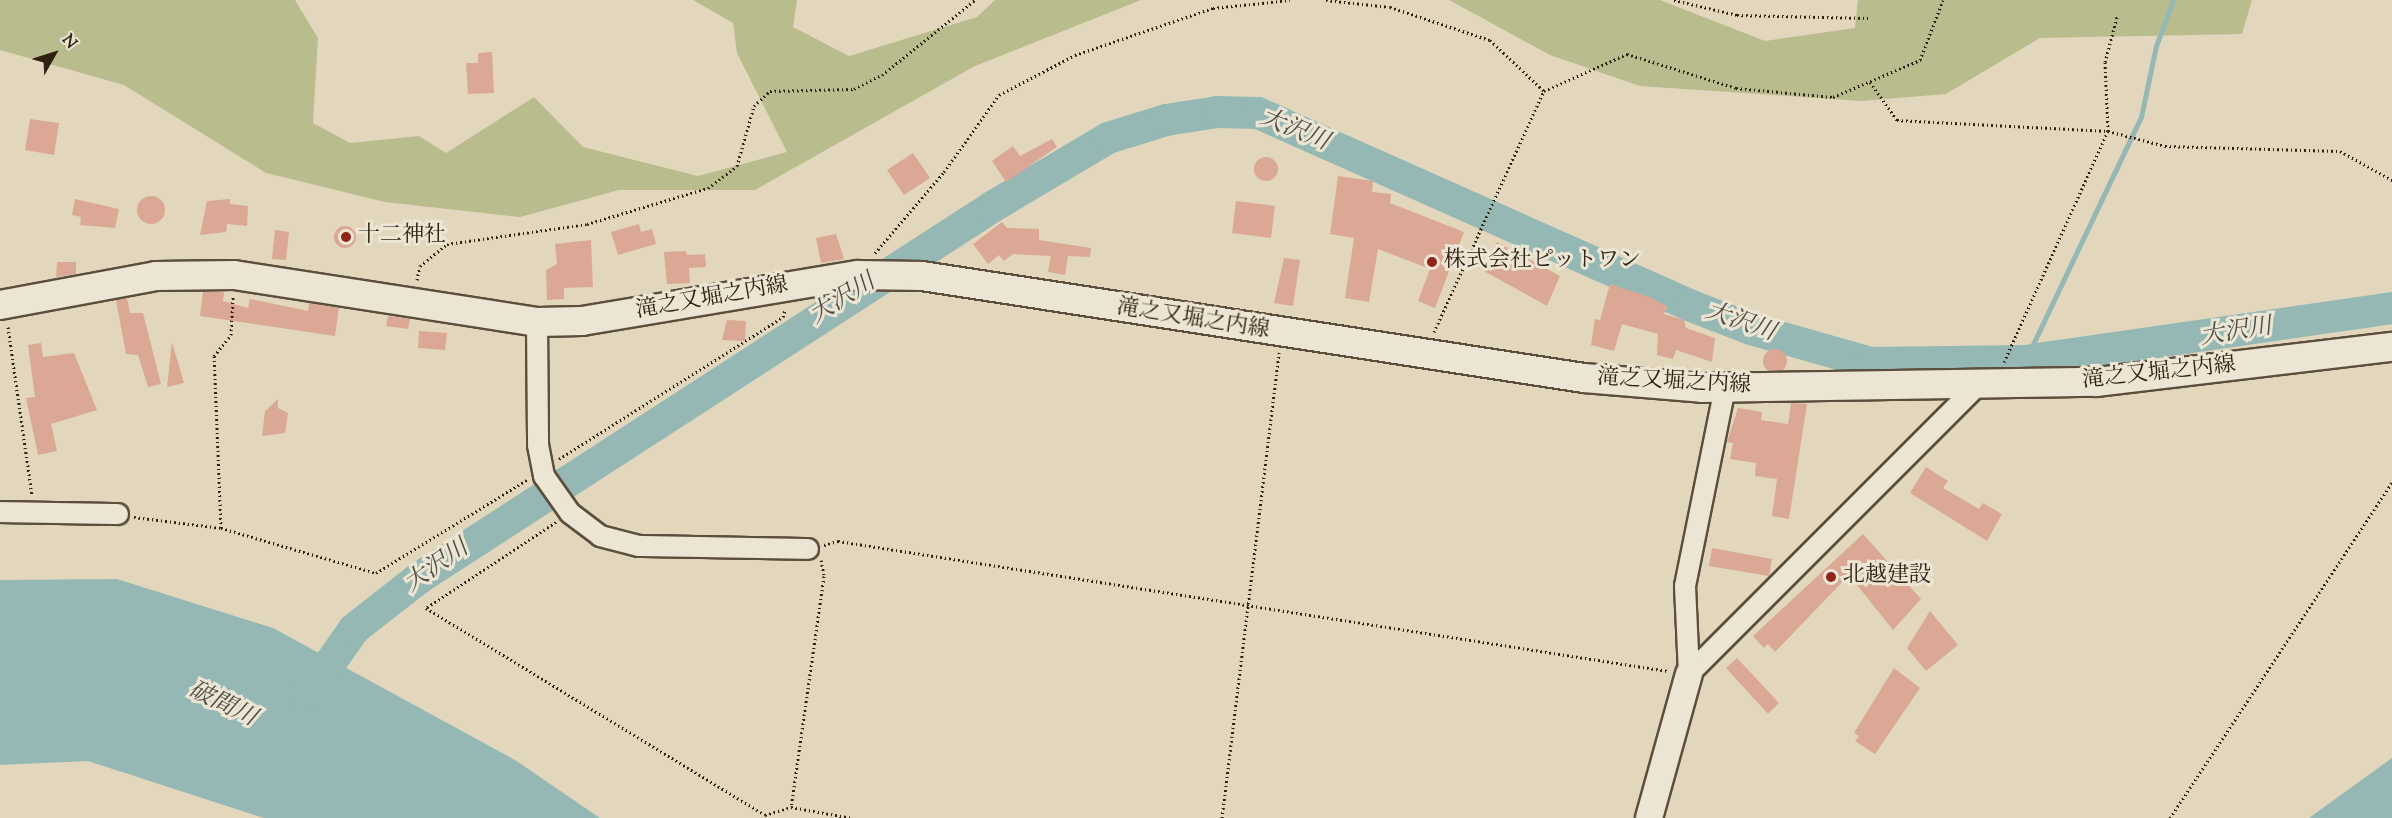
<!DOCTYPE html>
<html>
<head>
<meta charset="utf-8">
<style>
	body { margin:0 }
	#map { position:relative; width:2392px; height:818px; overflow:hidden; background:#e2d7bd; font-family:"Sorts Mill Goudy","Noto Serif JP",serif }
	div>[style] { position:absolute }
	.green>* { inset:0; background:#b9bd8d }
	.water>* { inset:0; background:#95b8b5 }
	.stream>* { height:5px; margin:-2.5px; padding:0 2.5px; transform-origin:2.5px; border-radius:2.5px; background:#95b8b5 }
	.river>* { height:32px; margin:-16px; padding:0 16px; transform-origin:16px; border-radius:16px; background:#95b8b5 }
	.building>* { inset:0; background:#daa895 }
	.round { border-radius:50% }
	.path>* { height:3px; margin-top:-1.5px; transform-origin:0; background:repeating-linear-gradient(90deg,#2f2012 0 1.5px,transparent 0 4.5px) }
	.roads { filter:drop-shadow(2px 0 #5c4e3d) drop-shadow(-2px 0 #5c4e3d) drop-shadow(0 2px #5c4e3d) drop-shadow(0 -2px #5c4e3d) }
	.minor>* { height:20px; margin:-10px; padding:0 10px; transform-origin:10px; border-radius:10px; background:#ece5d4 }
	.tertiary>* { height:26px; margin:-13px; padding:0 13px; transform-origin:13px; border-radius:13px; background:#ece5d4 }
	.secondary>* { height:28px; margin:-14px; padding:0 14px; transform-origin:14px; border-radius:14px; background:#ece5d4 }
	.dots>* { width:16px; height:16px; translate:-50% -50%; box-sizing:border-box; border:3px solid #ece5d4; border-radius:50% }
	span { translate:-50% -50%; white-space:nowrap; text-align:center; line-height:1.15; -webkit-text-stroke:6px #ece5d4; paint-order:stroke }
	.poi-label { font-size:22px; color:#2f2012 }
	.left { translate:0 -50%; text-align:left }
	.street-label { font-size:22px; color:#2f2012 }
	.water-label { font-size:24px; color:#4e4e43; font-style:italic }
	.north { position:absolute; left:24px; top:24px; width:60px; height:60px; -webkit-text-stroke:4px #ece5d4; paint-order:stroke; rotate:51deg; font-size:16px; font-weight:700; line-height:24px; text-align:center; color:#2f2012 }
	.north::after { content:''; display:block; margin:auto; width:21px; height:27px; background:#2f2012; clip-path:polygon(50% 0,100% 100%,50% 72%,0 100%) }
</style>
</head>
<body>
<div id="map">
	<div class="green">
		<i style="clip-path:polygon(0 0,295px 0,318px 38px,313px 123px,350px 143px,419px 136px,446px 153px,534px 97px,583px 147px,698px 176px,787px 152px,737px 53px,733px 23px,693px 0,797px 0,793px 27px,849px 56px,977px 17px,995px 0,1141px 0,975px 66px,755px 190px,619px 190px,520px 217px,385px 202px,266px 173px,124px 85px,0 50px)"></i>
		<i style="clip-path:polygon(1449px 0,1660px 0,1765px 41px,1855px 28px,1858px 0,2252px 0,2242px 34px,2040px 38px,1946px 94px,1861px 101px,1640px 86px,1550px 55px)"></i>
	</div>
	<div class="water">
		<i style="clip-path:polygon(117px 579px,273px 628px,515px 760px,600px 818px,264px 818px,88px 761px,0 765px,0 580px)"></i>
		<i style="clip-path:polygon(2392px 758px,2392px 818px,2309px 818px)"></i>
	</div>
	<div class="stream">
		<i style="left:2025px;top:361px;width:270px;rotate:-64.6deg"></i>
		<i style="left:2141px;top:117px;width:73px;rotate:-78.1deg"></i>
		<i style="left:2156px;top:46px;width:49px;rotate:-69.7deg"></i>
	</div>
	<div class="river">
		<i style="left:308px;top:695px;width:80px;rotate:-55.1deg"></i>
		<i style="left:354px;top:629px;width:83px;rotate:-38.1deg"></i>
		<i style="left:419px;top:578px;width:683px;rotate:-32.92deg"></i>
		<i style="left:992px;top:207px;width:135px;rotate:-30.7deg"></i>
		<i style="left:1108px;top:138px;width:61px;rotate:-17.2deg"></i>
		<i style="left:1166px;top:120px;width:52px;rotate:-8.9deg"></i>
		<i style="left:1217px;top:112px;width:41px;rotate:1.4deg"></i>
		<i style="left:1258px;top:113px;width:472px;rotate:24deg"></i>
		<i style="left:1689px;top:305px;width:66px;rotate:21.2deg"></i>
		<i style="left:1751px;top:329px;width:125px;rotate:15.8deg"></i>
		<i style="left:1871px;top:363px;width:154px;rotate:-0.7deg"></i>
		<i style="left:2025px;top:361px;width:371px;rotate:-8.2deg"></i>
	</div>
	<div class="building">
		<i style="clip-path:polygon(492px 52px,494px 93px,468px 94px,466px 63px,478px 63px,478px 53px)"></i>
		<i style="clip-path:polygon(30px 119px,59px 123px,54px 155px,25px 150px)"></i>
		<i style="clip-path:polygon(1052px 139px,1057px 147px,1006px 182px,992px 161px,1013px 146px,1020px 156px)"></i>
		<i style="clip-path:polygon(913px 153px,930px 178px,904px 195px,887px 170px)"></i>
		<i class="round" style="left:1254px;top:157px;width:24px;height:24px"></i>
		<i style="clip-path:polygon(1338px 176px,1373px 181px,1372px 192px,1391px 194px,1390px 203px,1464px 232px,1435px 308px,1418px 301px,1430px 269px,1378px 249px,1369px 302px,1345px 298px,1354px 238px,1330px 234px)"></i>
		<i class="round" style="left:137px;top:196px;width:28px;height:28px"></i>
		<i style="clip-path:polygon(75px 199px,119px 209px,115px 228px,80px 225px,81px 217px,72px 215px)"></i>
		<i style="clip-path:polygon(230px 199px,230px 204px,248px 206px,247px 226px,227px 224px,226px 232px,200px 235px,207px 201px)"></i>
		<i style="clip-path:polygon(1236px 201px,1275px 206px,1271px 238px,1232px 233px)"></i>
		<i style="clip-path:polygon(1002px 222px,1007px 228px,1039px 229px,1039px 240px,1091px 248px,1090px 257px,1068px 256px,1065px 275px,1048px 272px,1051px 256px,1013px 254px,1004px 261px,999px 255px,988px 264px,973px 244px)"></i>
		<i style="clip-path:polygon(639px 224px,641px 232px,652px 229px,656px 244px,618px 255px,611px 232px)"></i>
		<i class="round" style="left:334px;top:226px;width:22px;height:22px"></i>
		<i style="clip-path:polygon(275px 230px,289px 232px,286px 260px,272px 259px)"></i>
		<i style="clip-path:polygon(836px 234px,844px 259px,821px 263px,816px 238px)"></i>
		<i style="clip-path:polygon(591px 240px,593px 287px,564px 288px,564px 299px,547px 300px,546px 270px,557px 264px,555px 244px)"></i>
		<i style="clip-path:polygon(1497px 242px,1560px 276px,1547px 306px,1484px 271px)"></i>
		<i style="clip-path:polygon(686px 251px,687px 255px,705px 254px,706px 267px,689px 268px,690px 283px,667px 284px,664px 252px)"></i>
		<i style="clip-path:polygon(1284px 258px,1300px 260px,1293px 306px,1274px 303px)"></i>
		<i style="clip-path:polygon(57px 262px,76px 262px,76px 274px,56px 277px)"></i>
		<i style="clip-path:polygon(1610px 284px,1652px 298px,1668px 307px,1664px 314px,1684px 320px,1686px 328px,1715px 338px,1712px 362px,1676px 350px,1673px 359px,1657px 355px,1658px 334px,1622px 324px,1614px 351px,1591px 345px,1595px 319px,1600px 320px)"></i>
		<i style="clip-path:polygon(203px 292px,224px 292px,223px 301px,248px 308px,250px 299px,308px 311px,309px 303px,339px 308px,335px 336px,200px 316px)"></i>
		<i style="clip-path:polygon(127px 298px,130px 313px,143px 313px,161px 384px,148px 387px,138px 355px,126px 354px,116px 300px)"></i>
		<i style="clip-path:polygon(388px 316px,410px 319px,408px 329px,386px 326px)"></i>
		<i style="clip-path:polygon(727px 320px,746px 321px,745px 341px,722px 340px)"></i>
		<i style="clip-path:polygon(419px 331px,447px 333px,445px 350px,418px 348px)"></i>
		<i style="clip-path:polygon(172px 342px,184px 383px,167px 387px)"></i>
		<i style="clip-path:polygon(41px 343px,43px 357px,74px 353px,97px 410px,51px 424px,57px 451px,38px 455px,26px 398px,35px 397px,28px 345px)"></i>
		<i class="round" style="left:1763px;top:349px;width:24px;height:24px"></i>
		<i style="clip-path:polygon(278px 399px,278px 408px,288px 413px,285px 433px,262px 436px,265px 411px)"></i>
		<i style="clip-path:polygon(1791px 403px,1807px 404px,1789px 519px,1772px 516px,1777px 479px,1755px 476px,1756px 463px,1730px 459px,1733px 443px,1727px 442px,1738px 408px,1762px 412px,1761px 420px,1788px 424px)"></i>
		<i style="clip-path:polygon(1926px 467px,1948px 481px,1943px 488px,1979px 509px,1983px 503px,2002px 514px,1987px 541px,1910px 493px)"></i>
		<i style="clip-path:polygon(1863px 534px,1921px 599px,1893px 630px,1849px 575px,1775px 652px,1768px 644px,1764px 648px,1753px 636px)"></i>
		<i style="clip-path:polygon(1712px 548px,1772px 559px,1769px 576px,1709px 566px)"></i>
		<i style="clip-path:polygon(1930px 611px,1958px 645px,1926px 671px,1907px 648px)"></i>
		<i style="clip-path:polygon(1737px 658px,1779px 703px,1768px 714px,1726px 668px)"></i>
		<i style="clip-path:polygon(1894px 668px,1920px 688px,1875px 754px,1855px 741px,1859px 736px,1854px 733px)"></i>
	</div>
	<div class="path">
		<i style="left:1326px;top:0;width:64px;rotate:6.2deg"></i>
		<i style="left:1390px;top:7px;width:105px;rotate:18.3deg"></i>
		<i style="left:1490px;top:40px;width:74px;rotate:43.4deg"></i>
		<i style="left:1674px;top:0;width:65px;rotate:13.4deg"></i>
		<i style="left:1737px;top:15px;width:131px;rotate:1.3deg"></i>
		<i style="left:1870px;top:82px;width:47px;rotate:54.6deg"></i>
		<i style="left:1897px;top:120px;width:211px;rotate:3deg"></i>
		<i style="left:2108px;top:131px;width:59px;rotate:14.7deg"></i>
		<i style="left:2165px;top:146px;width:175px;rotate:1.6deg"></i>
		<i style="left:2340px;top:151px;width:60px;rotate:29.1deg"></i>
		<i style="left:875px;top:253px;width:106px;rotate:-49.6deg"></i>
		<i style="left:944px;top:172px;width:95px;rotate:-54.5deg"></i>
		<i style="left:999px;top:95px;width:86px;rotate:-27.8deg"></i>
		<i style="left:1075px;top:55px;width:146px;rotate:-18.8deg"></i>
		<i style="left:1213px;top:8px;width:77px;rotate:-5.9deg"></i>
		<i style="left:417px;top:280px;width:14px;rotate:-78deg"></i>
		<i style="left:420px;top:266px;width:35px;rotate:-39deg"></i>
		<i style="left:447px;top:244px;width:141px;rotate:-8.1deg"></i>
		<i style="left:587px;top:224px;width:126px;rotate:-16.6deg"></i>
		<i style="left:708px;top:188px;width:36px;rotate:-37deg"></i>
		<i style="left:737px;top:166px;width:62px;rotate:-74.2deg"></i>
		<i style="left:754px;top:106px;width:22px;rotate:-43deg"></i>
		<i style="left:770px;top:91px;width:84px;rotate:-1.4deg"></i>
		<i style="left:854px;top:89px;width:31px;rotate:-27deg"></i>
		<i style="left:882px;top:75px;width:119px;rotate:-38.9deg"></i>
		<i style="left:8px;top:327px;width:171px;rotate:81.9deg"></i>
		<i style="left:1434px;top:332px;width:265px;rotate:-65.5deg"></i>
		<i style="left:1544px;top:91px;width:91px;rotate:-24deg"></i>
		<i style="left:1627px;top:54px;width:114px;rotate:17.3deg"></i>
		<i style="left:1736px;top:88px;width:97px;rotate:5.3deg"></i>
		<i style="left:1833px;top:97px;width:95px;rotate:-23deg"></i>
		<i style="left:1920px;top:60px;width:64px;rotate:-69deg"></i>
		<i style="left:2004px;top:362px;width:253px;rotate:-65.8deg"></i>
		<i style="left:2108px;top:131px;width:69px;rotate:-92.5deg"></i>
		<i style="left:2105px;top:62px;width:47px;rotate:-75.1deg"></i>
		<i style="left:559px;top:459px;width:265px;rotate:-32.4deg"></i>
		<i style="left:783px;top:317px;width:7px;rotate:-74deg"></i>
		<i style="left:134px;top:517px;width:88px;rotate:7.2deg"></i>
		<i style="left:221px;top:528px;width:161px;rotate:16.2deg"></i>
		<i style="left:376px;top:573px;width:179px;rotate:-31.7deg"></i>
		<i style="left:556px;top:522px;width:156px;rotate:146.5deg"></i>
		<i style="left:426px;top:608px;width:397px;rotate:31.4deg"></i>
		<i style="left:765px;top:815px;width:27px;rotate:-17deg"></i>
		<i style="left:221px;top:528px;width:172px;rotate:-92.3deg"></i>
		<i style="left:214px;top:356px;width:27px;rotate:-51deg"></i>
		<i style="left:231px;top:335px;width:38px;rotate:-87deg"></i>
		<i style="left:824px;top:545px;width:15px;rotate:-16deg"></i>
		<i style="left:838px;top:541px;width:840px;rotate:8.9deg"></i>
		<i style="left:821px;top:560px;width:16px;rotate:79deg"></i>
		<i style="left:824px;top:576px;width:233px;rotate:98.1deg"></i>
		<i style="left:791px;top:807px;width:62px;rotate:10.2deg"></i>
		<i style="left:1222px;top:818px;width:469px;rotate:-83deg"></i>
		<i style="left:2170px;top:818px;width:403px;rotate:-56.5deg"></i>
	</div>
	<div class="roads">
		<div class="minor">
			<i style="left:537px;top:322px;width:123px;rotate:89.5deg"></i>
			<i style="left:538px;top:445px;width:32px;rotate:79deg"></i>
			<i style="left:544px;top:476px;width:45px;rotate:54.9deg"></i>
			<i style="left:570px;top:513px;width:38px;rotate:37deg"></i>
			<i style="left:600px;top:536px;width:40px;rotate:14.4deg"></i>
			<i style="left:639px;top:546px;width:169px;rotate:1deg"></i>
			<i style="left:0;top:512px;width:118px;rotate:1deg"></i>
			<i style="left:1689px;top:674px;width:409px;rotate:-45deg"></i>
			<i style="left:1689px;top:674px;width:88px;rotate:-92.6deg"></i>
			<i style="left:1685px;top:586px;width:202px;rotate:-78.6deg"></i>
		</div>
		<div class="tertiary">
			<i style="left:1649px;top:818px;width:149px;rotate:-74.5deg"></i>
		</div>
		<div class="secondary">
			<i style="left:0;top:305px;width:159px;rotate:-10.5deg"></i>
			<i style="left:156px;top:276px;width:78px;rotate:-0.7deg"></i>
			<i style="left:234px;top:275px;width:307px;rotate:8.8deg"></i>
			<i style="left:537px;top:322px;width:45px;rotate:-1.3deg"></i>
			<i style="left:582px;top:321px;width:280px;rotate:-9.5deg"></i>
			<i style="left:858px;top:275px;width:64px;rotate:0.9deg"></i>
			<i style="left:922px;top:276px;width:670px;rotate:8.76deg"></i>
			<i style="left:1584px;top:378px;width:118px;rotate:4.8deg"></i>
			<i style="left:1702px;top:388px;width:395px;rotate:-0.9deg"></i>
			<i style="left:2097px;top:382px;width:297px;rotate:-6.8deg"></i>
		</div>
	</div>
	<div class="dots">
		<i style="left:346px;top:237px;background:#8f2418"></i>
		<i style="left:1432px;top:262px;background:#8f2418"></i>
		<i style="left:1831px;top:577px;background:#8f2418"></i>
	</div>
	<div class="poi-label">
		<span class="left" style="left:358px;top:237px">十二神社</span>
		<span class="left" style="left:1444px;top:262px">株式会社ピットワン</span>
		<span class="left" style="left:1843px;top:577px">北越建設</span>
	</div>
	<div class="street-label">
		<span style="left:712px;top:299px;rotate:-10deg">滝之又堀之内線</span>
		<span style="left:1193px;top:320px;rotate:9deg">滝之又堀之内線</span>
		<span style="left:2159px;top:374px;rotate:-6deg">滝之又堀之内線</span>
		<span style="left:1674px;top:383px;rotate:3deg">滝之又堀之内線</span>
	</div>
	<div class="water-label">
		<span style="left:1294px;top:131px;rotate:22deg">大沢川</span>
		<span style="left:843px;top:300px;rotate:-32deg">大沢川</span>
		<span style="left:1740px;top:323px;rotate:19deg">大沢川</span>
		<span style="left:2236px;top:333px;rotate:-9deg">大沢川</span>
		<span style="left:437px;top:567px;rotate:-35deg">大沢川</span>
		<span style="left:222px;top:705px;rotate:26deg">破間川</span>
	</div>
	<div class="north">N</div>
</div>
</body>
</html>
